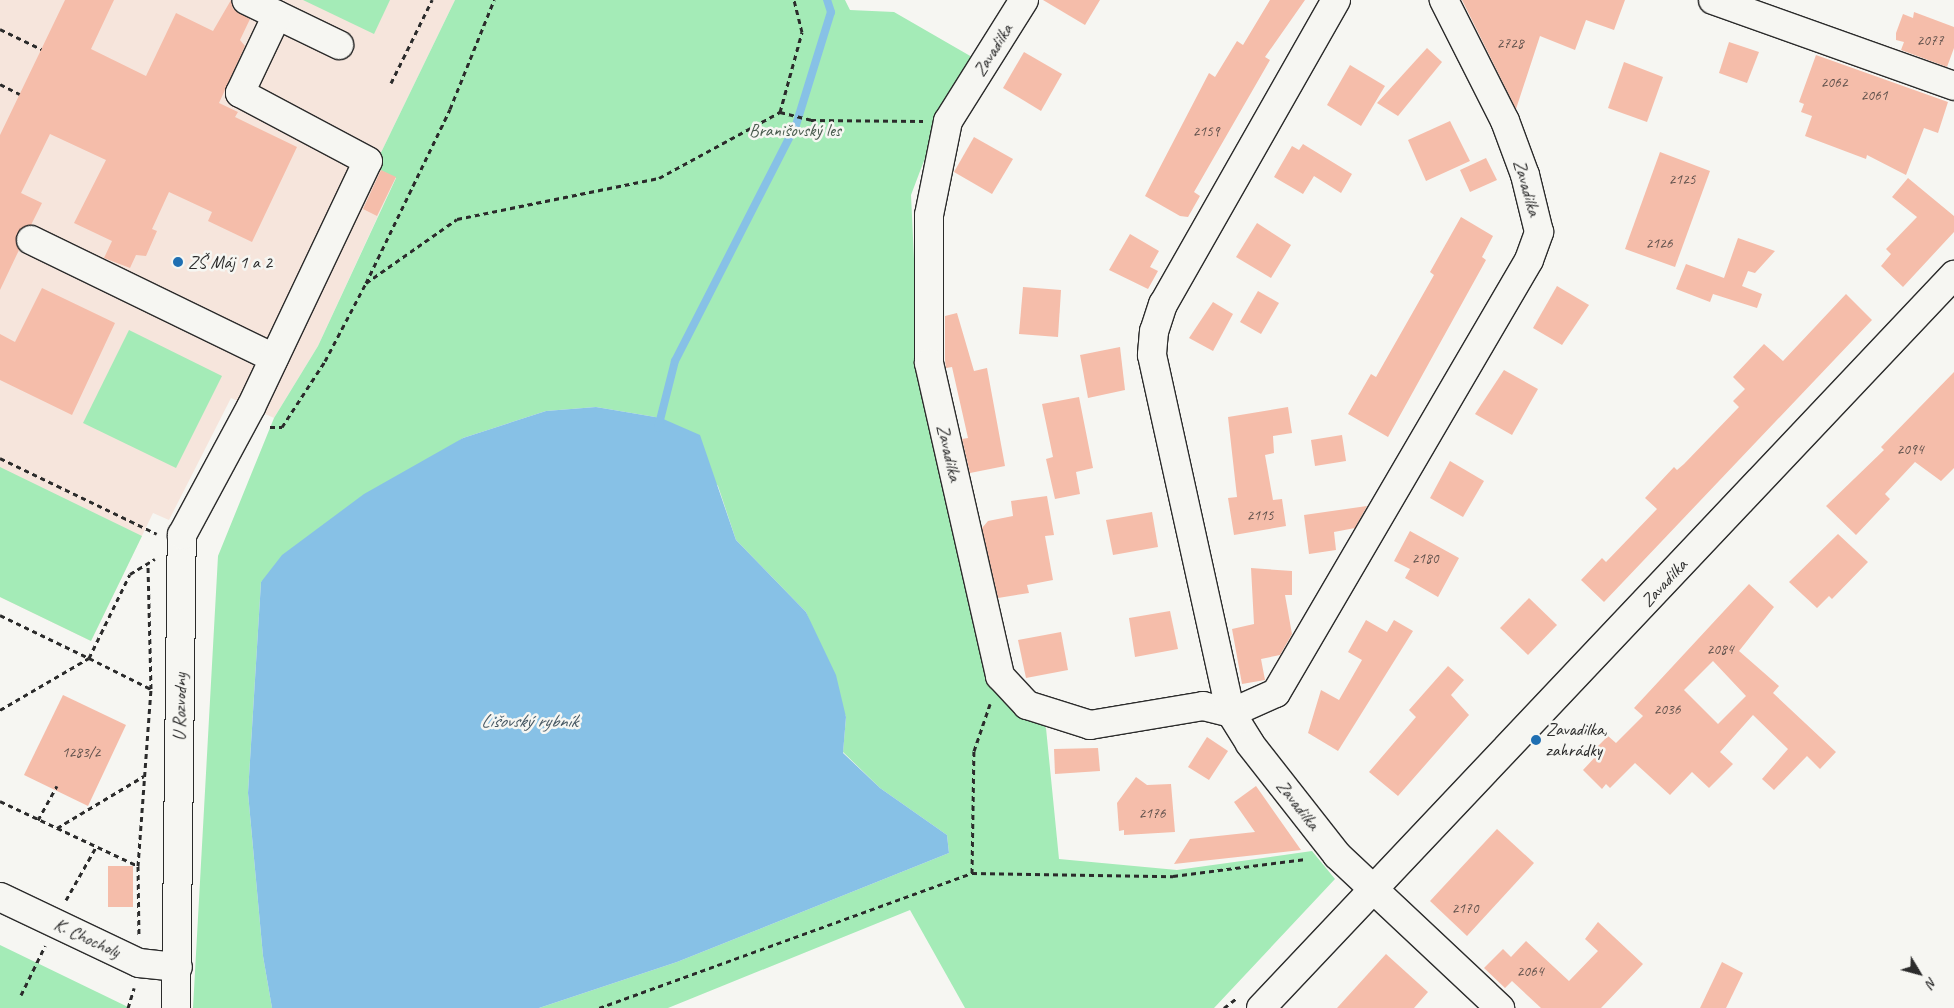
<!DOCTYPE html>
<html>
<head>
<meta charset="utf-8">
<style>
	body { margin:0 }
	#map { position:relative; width:1954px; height:1008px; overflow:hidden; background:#f6f6f2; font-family:Caveat,sans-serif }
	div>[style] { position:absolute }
	.built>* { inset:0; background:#f6e5dc }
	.green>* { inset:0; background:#a4ebb7 }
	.water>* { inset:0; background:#87c1e6 }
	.stream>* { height:8px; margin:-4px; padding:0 4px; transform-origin:4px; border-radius:4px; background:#87c1e6 }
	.building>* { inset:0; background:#f5bdaa }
	.path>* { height:3px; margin-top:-1.5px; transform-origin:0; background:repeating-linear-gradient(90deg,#2b2b2b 0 5px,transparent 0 9px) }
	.roads { filter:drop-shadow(1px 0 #2b2b2b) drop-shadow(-1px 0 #2b2b2b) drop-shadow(0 1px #2b2b2b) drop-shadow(0 -1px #2b2b2b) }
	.minor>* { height:28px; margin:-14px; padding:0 14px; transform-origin:14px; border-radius:14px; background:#f6f6f2 }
	.dots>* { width:14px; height:14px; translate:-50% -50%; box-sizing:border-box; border:2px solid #f6f6f2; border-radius:50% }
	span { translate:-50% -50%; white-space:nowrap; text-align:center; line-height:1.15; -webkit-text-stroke:5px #f6f6f2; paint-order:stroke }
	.number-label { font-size:15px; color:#5e504b }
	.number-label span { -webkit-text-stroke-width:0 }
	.street-label { font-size:18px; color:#2b2b2b }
	.park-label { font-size:18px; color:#495b4e }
	.poi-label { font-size:18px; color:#2b2b2b }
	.left { translate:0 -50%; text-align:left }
	.water-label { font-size:19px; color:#475863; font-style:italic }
	.north { position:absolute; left:1894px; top:948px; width:50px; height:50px; -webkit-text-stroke:4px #f6f6f2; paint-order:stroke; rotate:127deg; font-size:14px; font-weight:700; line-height:20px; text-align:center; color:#2b2b2b }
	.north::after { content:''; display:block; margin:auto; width:18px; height:22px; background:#2b2b2b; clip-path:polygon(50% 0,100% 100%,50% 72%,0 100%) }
</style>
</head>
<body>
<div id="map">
	<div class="built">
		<i style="clip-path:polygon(0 0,455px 0,374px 167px,396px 177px,318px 346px,274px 418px,231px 398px,169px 520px,153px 513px,91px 641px,0 597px)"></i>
	</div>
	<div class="green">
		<i style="clip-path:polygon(303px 0,390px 0,374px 34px)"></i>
		<i style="clip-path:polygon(455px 0,845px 0,850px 10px,894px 12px,972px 57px,939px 121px,911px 195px,919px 365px,985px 667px,1046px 728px,1059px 859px,1177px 870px,1312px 851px,1335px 879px,1214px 1008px,965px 1008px,910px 910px,668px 1008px,539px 1008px,677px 962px,949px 853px,947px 835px,880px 788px,843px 752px,846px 717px,806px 612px,736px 540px,718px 486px,661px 418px,596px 407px,546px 411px,463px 438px,261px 582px,248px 793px,263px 956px,272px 1008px,193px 1008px,218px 556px,274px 418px,318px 346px,396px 178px,374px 167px)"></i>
		<i style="clip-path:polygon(129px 330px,222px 376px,176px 468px,83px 423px)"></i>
		<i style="clip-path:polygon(0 467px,142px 536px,91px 641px,0 597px)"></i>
		<i style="clip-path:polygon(0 945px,128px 1007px,130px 1008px,0 1008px)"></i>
	</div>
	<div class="water">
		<i style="clip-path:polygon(596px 407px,661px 418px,700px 435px,736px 540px,806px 612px,836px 675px,846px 717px,843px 753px,880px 788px,947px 835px,949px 853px,677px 962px,539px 1008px,272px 1008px,263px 956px,248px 793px,261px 582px,282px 555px,364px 494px,463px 438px,546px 411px)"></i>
	</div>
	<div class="stream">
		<i style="left:658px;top:428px;width:69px;rotate:-75.8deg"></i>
		<i style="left:675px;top:361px;width:265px;rotate:-62.9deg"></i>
		<i style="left:796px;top:125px;width:118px;rotate:-72.8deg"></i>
		<i style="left:831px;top:12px;width:13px;rotate:-108deg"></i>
	</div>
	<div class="building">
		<i style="clip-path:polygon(65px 0,114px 0,91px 49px,146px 76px,176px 13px,213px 31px,231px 0,233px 9px,250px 19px,240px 40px,245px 46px,219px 103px,238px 112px,235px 117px,297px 147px,252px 242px,208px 221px,212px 212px,169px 192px,152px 229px,157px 231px,146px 256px,136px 255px,130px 268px,104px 258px,112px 241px,74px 223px,106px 160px,50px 134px,21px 193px,42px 203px,31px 225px,17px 234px,19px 250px,0 290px,0 135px)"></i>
		<i style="clip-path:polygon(1043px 0,1100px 0,1085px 25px)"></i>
		<i style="clip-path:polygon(1270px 0,1305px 0,1265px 57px,1270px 60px,1194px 192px,1200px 196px,1188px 217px,1180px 216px,1145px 196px,1209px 73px,1215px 77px,1237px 41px,1243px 45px)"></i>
		<i style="clip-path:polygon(1462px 0,1625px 0,1614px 30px,1586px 20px,1575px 50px,1540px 36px,1516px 109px)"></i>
		<i style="clip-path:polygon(1914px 12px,1954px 27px,1954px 48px,1947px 67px,1901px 50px,1904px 42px,1896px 40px,1896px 33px,1903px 14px,1913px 18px)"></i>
		<i style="clip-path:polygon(1729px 42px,1759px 52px,1747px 83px,1719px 73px)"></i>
		<i style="clip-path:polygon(1427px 48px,1442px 62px,1398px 116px,1377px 103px)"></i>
		<i style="clip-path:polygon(1024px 52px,1062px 74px,1041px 111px,1003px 88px)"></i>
		<i style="clip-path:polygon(1816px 55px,1948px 102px,1938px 133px,1924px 128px,1906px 175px,1867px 155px,1866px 159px,1805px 136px,1812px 116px,1801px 112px,1804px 104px,1799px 102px)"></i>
		<i style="clip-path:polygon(1624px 62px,1663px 77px,1647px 122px,1608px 108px)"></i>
		<i style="clip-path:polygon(1350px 65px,1385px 86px,1361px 126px,1327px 105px)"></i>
		<i style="clip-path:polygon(1450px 121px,1470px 161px,1426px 181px,1408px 140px)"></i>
		<i style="clip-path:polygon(974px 137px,1013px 159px,992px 194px,954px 172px)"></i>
		<i style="clip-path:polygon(1303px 144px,1352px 174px,1341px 193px,1314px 176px,1303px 194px,1274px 177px,1292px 146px,1299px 150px)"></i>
		<i style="clip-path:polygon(1660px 152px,1710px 171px,1675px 267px,1625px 249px)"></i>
		<i style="clip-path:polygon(1486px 158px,1497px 180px,1470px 192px,1460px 170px)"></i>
		<i style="clip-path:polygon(381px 170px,396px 177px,377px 216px,363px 209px)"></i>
		<i style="clip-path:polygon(1908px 178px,1954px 216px,1954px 232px,1903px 287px,1881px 266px,1891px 254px,1886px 249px,1917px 217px,1892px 197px)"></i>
		<i style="clip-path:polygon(1461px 217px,1493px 236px,1482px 257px,1486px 260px,1388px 437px,1348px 414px,1371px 374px,1376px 377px,1434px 275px,1430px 272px)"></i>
		<i style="clip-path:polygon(1257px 223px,1291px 245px,1271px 278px,1236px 257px)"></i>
		<i style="clip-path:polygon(1130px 234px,1159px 251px,1150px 267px,1158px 271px,1148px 289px,1109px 270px)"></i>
		<i style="clip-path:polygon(1738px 238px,1775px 251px,1755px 273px,1748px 271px,1742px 286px,1762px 294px,1757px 308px,1713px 294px,1710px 302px,1676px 289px,1686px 264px,1724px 278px)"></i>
		<i style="clip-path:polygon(1557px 286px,1589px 305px,1562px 345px,1533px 328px)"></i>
		<i style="clip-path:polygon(1023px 287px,1061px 290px,1058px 337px,1019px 334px)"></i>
		<i style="clip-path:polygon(42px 288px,115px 323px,72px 415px,0 380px,0 334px,15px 342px)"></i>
		<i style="clip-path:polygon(1258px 291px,1279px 303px,1261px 334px,1240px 322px)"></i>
		<i style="clip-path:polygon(1846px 294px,1872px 320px,1604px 602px,1581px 580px,1602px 558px,1606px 562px,1657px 509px,1645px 498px,1674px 467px,1677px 470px,1684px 464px,1739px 407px,1733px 401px,1745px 389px,1733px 377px,1764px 344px,1783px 361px)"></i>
		<i style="clip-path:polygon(1213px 302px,1233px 314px,1213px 351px,1189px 338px)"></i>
		<i style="clip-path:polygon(957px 313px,974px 371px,987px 368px,1005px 466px,970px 473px,962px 439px,968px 438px,952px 367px,946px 368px,945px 360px,945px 316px)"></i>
		<i style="clip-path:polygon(1120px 347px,1125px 390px,1088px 398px,1080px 355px)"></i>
		<i style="clip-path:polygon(1504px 370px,1538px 389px,1512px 435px,1475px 414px)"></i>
		<i style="clip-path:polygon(1954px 372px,1954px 468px,1941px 481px,1915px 462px,1885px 494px,1890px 499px,1856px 535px,1826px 506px,1884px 450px,1881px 447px)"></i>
		<i style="clip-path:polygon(1079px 397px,1093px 468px,1076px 472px,1080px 494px,1055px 499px,1046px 459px,1053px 457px,1042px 404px)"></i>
		<i style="clip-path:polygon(1288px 407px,1292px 433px,1273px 436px,1274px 453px,1265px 455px,1273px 500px,1282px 499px,1286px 526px,1234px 535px,1228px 498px,1237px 497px,1228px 417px)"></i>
		<i style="clip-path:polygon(1342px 435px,1346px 461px,1315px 466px,1311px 440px)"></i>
		<i style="clip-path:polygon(1450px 461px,1484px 481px,1463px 517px,1430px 498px)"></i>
		<i style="clip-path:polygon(1047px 496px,1054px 535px,1045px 536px,1053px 580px,1027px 585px,1029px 593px,998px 598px,982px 528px,988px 521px,1013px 516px,1011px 501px)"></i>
		<i style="clip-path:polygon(1367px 506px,1355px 528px,1334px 532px,1336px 550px,1309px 554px,1304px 515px)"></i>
		<i style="clip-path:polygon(1152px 512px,1158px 547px,1113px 555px,1106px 520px)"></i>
		<i style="clip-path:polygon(1410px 531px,1459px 558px,1438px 597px,1405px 578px,1410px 569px,1394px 561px)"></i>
		<i style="clip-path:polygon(1838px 534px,1868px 562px,1832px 599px,1829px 596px,1817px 608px,1789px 582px)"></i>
		<i style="clip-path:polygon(1251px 568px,1292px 571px,1292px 595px,1285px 595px,1292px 634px,1280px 655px,1261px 659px,1265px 680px,1242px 684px,1232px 629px,1254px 624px)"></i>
		<i style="clip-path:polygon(evenodd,1749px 584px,1774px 607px,1739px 651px,1779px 686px,1773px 693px,1836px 752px,1820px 769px,1807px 756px,1774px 790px,1762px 779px,1788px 749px,1753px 715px,1720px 752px,1733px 764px,1709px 788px,1692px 772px,1670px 795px,1635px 763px,1610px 788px,1606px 784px,1602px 789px,1583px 770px,1597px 755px,1593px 751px,1608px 736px,1616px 743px,1643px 716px,1634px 708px,1749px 584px,1713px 661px,1746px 696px,1718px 724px,1684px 690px,1713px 661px)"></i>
		<i style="clip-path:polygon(1529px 598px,1557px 625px,1528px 655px,1500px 628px)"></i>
		<i style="clip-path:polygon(1170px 611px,1178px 649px,1135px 657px,1129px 618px)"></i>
		<i style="clip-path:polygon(1366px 620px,1387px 632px,1394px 620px,1413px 631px,1338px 751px,1308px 733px,1321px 690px,1339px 700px,1362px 660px,1348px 652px)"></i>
		<i style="clip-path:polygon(1061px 632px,1068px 670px,1026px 678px,1018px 640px)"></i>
		<i style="clip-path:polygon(1448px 666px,1464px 680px,1451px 695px,1469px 715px,1398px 796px,1369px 772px,1416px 717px,1409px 710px)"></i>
		<i style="clip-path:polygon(63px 695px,126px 725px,88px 806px,24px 775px)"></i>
		<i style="clip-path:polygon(1207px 737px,1228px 751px,1209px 780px,1188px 767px)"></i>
		<i style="clip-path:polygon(1098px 748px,1100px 771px,1055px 774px,1054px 749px)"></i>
		<i style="clip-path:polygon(1136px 777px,1147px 785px,1171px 784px,1175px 832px,1124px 835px,1124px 830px,1119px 831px,1117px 803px)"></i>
		<i style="clip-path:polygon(1256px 786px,1301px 850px,1174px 864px,1190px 839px,1255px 832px,1234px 802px)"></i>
		<i style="clip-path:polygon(1497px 829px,1534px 863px,1467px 936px,1430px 901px)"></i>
		<i style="clip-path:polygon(108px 866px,133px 866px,133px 907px,108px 907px)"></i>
		<i style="clip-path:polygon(1598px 922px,1643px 964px,1601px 1008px,1541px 1008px,1512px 981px,1505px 988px,1484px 968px,1503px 949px,1511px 957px,1526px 941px,1569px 981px,1598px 951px,1585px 939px)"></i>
		<i style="clip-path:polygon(1386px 954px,1428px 992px,1414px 1008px,1337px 1008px)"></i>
		<i style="clip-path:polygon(1722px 962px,1743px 973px,1726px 1008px,1700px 1008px)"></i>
	</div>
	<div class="path">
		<i style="left:0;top:29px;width:46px;rotate:26deg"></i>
		<i style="left:391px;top:83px;width:93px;rotate:-63.7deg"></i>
		<i style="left:0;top:84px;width:22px;rotate:27deg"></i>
		<i style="left:780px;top:112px;width:83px;rotate:-74.6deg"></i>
		<i style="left:802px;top:32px;width:33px;rotate:-104deg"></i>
		<i style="left:366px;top:283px;width:111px;rotate:-35.1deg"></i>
		<i style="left:457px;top:219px;width:206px;rotate:-11.5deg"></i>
		<i style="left:659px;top:178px;width:138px;rotate:-28.6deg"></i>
		<i style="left:780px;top:112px;width:32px;rotate:14deg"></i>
		<i style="left:811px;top:120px;width:112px;rotate:0.5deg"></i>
		<i style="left:270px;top:427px;width:12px"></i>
		<i style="left:282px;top:427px;width:79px;rotate:-56.9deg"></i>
		<i style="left:325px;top:361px;width:88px;rotate:-62.3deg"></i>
		<i style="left:366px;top:283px;width:193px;rotate:-64.2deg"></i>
		<i style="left:450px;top:109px;width:118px;rotate:-68deg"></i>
		<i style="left:0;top:458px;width:174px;rotate:25.8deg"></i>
		<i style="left:0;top:615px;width:99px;rotate:25.8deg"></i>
		<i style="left:89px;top:658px;width:93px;rotate:-64deg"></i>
		<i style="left:130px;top:574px;width:29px;rotate:-31deg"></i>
		<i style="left:0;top:710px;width:103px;rotate:-30.3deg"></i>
		<i style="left:89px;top:658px;width:69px;rotate:26.6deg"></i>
		<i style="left:0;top:801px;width:153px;rotate:25.2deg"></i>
		<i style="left:138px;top:866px;width:69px;rotate:89.2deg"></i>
		<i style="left:38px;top:820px;width:39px;rotate:-61deg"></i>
		<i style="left:57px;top:828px;width:101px;rotate:-30.9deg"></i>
		<i style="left:138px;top:866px;width:177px;rotate:-85.8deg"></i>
		<i style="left:151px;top:689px;width:124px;rotate:-91.4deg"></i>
		<i style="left:972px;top:873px;width:122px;rotate:-89.1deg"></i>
		<i style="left:974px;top:751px;width:50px;rotate:-71.2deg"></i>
		<i style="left:66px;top:900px;width:61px;rotate:-60.5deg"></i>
		<i style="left:21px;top:995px;width:55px;rotate:-63.9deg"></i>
		<i style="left:128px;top:1008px;width:21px;rotate:-73deg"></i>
		<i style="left:599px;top:1008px;width:397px;rotate:-19.9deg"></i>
		<i style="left:972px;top:873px;width:201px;rotate:0.9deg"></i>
		<i style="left:1173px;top:876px;width:134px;rotate:-7.3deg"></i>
		<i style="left:1224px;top:1008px;width:16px;rotate:-38deg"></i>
	</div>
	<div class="roads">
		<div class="minor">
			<i style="left:1024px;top:0;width:143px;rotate:122.1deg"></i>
			<i style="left:948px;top:121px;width:96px;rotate:101.4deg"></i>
			<i style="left:929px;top:215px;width:148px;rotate:90deg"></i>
			<i style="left:929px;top:363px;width:321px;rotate:77.2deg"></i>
			<i style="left:1000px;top:676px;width:40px;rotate:47deg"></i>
			<i style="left:1027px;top:705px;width:66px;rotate:17.6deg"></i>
			<i style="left:1090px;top:725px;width:115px;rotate:-9.5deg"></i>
			<i style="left:1203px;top:706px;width:29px;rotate:14deg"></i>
			<i style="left:1231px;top:713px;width:49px;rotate:-24deg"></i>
			<i style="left:1276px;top:693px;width:501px;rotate:-59.7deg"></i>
			<i style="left:1529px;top:260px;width:30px;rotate:-70deg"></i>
			<i style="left:1539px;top:232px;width:59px;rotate:-103.8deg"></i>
			<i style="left:1525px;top:175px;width:58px;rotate:-110.3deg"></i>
			<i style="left:1505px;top:121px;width:136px;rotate:-116.8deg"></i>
			<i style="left:1336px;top:0;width:350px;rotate:119.6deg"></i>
			<i style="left:1163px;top:304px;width:28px;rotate:108deg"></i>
			<i style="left:1154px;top:331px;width:24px;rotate:95deg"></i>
			<i style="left:1152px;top:355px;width:367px;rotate:77.6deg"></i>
			<i style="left:1231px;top:713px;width:36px;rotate:58deg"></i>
			<i style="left:1250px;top:744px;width:141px;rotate:51.9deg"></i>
			<i style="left:1337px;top:855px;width:224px;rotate:43.2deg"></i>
			<i style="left:1713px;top:0;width:256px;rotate:19.6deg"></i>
			<i style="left:277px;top:15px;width:69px;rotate:25.8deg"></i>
			<i style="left:31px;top:240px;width:270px;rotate:25.9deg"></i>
			<i style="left:0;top:897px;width:154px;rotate:25.4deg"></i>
			<i style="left:139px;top:963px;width:39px;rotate:6deg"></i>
			<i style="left:176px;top:1008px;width:473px;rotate:-89.3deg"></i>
			<i style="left:182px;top:535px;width:145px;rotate:-61.7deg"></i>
			<i style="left:251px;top:407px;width:272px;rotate:-64.6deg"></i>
			<i style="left:368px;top:161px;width:145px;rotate:-152deg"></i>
			<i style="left:240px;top:93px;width:86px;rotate:-64.6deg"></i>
			<i style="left:277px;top:15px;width:34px;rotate:-154deg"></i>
			<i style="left:1261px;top:1008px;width:1009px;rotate:-46.61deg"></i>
		</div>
	</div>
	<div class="dots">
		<i style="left:178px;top:262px;background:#1f6fb2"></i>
		<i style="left:1536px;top:740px;background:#1f6fb2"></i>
	</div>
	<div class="number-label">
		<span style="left:1930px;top:41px">2077</span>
		<span style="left:1510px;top:44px">2728</span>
		<span style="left:1834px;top:83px">2062</span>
		<span style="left:1874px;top:96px">2061</span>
		<span style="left:1206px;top:132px">2159</span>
		<span style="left:1682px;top:180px">2125</span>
		<span style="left:1659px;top:244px">2126</span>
		<span style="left:1910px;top:450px">2094</span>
		<span style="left:1260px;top:516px">2115</span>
		<span style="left:1425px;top:559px">2180</span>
		<span style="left:1720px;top:650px">2084</span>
		<span style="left:1667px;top:710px">2036</span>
		<span style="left:81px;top:753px">1283/2</span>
		<span style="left:1152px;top:814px">2176</span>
		<span style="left:1465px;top:909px">2170</span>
		<span style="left:1530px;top:972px">2064</span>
	</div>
	<div class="street-label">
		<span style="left:993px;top:50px;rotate:-58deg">Zavadilka</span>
		<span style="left:1527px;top:188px;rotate:74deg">Zavadilka</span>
		<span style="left:949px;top:453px;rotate:77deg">Zavadilka</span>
		<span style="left:1664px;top:583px;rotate:-47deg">Zavadilka</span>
		<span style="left:180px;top:707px;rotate:-89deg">U Rozvodny</span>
		<span style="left:1298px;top:805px;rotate:52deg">Zavadilka</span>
		<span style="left:87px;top:938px;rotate:25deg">K. Chocholy</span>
	</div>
	<div class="park-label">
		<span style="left:795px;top:130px">Branišovský les</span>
	</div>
	<div class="poi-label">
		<span class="left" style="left:188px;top:262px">ZŠ Máj 1 a 2</span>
		<span class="left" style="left:1546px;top:740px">Zavadilka,<br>zahrádky</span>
	</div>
	<div class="water-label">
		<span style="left:529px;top:722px">Lišovský rybník</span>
	</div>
	<div class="north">N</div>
</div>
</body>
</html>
